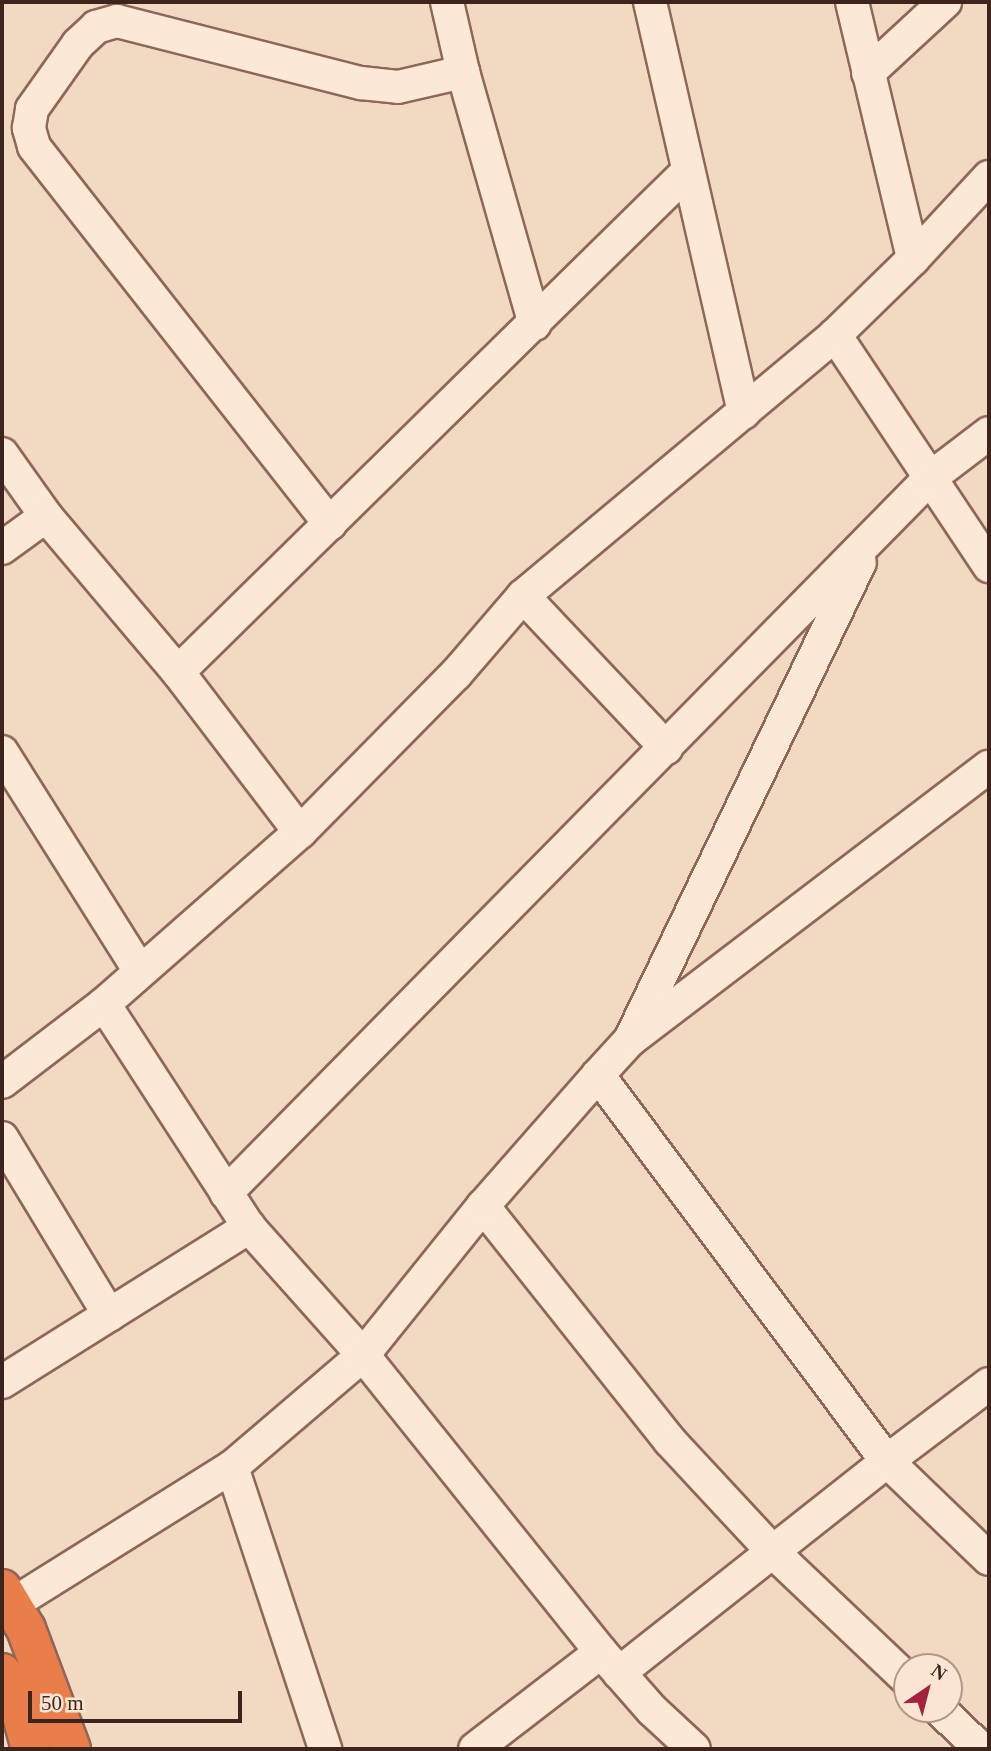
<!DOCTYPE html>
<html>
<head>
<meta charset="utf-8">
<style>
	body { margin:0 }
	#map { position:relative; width:991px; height:1751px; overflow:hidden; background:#f2d9c2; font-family:"Times New Roman",serif }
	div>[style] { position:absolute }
	.roads { filter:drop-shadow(2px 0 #8e6757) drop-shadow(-2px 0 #8e6757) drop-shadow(0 2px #8e6757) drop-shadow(0 -2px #8e6757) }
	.street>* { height:32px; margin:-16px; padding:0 16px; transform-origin:16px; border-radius:16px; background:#fce8d6 }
	.highway>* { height:38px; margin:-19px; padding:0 19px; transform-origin:19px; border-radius:19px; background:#ea7e4a }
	span { translate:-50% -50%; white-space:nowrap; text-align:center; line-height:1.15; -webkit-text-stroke:7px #f9e5d2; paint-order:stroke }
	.frame { position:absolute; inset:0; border:4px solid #3d251d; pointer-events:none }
	.north { position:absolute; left:893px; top:1653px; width:70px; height:70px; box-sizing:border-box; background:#f9e5d2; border:2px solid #ae988a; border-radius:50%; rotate:35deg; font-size:19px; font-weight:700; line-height:28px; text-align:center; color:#3d251d }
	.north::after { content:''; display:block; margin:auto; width:24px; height:32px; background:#a42140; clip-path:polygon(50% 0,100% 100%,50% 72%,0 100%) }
	.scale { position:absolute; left:28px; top:1691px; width:214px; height:32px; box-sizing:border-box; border:4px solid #3d251d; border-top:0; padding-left:9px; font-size:21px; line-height:24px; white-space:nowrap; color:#3d251d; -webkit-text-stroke:5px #f9e5d2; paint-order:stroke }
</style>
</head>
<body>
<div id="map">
	<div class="roads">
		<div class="street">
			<i style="left:447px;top:2px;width:72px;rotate:77.1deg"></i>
			<i style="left:463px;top:72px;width:262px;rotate:74.1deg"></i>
			<i style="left:650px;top:2px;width:421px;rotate:77.1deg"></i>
			<i style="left:852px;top:2px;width:264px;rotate:76.6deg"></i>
			<i style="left:868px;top:73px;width:105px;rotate:-42.7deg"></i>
			<i style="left:835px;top:335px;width:278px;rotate:56.3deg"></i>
			<i style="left:2px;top:454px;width:76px;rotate:54.6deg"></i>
			<i style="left:46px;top:516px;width:204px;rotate:49.8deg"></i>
			<i style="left:178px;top:672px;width:201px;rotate:52.7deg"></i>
			<i style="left:330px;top:524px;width:480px;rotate:-128.1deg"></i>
			<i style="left:34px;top:146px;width:19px;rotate:-106deg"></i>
			<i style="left:29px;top:128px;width:19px;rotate:-81deg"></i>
			<i style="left:32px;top:109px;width:80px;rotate:-54.7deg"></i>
			<i style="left:78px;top:44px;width:25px;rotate:-43deg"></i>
			<i style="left:96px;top:27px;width:22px;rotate:-16deg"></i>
			<i style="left:117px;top:21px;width:252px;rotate:14.3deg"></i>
			<i style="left:361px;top:83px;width:37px;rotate:6deg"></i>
			<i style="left:398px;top:87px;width:67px;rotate:-13deg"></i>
			<i style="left:2px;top:548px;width:54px;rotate:-36deg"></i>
			<i style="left:523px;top:596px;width:209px;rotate:46.7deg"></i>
			<i style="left:178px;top:672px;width:715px;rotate:-44.49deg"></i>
			<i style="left:2px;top:752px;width:259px;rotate:57.8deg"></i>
			<i style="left:104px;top:1004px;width:266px;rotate:57deg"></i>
			<i style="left:249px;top:1227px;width:171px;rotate:48.3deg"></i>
			<i style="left:363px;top:1355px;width:381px;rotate:51.3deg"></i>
			<i style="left:601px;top:1652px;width:77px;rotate:48.7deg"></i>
			<i style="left:652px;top:1710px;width:57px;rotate:42.9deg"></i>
			<i style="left:630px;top:1040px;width:530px;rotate:-64.3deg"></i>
			<i style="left:598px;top:1075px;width:47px;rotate:-47.6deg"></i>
			<i style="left:630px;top:1040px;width:451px;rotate:-37.3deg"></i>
			<i style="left:2px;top:1082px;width:128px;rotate:-37.4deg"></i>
			<i style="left:104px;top:1004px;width:261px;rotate:-41.3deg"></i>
			<i style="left:300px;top:832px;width:222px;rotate:-45.4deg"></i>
			<i style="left:456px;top:674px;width:103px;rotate:-49.3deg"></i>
			<i style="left:523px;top:596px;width:407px;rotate:-39.9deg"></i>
			<i style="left:835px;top:335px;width:109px;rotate:-44.3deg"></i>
			<i style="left:913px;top:259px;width:112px;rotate:-47.2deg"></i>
			<i style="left:2px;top:1138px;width:207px;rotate:58.8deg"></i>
			<i style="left:226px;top:1193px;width:1003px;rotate:-45.44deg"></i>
			<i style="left:930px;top:478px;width:74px;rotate:-37.3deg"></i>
			<i style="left:483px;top:1206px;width:300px;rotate:51.5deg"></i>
			<i style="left:670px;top:1441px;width:151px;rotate:47.1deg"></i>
			<i style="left:773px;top:1552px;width:185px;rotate:43.5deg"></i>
			<i style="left:2px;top:1382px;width:292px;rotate:-32.1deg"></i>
			<i style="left:232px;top:1467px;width:297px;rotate:71.7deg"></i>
			<i style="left:11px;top:1605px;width:261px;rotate:-32deg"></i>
			<i style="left:232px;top:1467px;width:172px;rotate:-40.5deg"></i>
			<i style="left:363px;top:1355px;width:191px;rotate:-51.2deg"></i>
			<i style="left:483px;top:1206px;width:174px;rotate:-48.7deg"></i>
			<i style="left:598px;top:1075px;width:482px;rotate:53.2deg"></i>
			<i style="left:887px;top:1461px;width:141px;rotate:43.9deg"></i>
			<i style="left:619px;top:1673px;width:342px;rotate:-38.3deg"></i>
			<i style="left:887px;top:1461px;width:128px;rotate:-37deg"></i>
			<i style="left:939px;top:1709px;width:58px;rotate:43.6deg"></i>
			<i style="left:475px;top:1749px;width:159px;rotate:-37.6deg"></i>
		</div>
		<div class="highway">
			<i style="left:2px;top:1589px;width:47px;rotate:59deg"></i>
			<i style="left:26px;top:1629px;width:128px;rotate:69.4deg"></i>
			<i style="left:2px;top:1673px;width:39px;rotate:63deg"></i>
			<i style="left:20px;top:1708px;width:42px;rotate:75deg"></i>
		</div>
	</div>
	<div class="frame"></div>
	<div class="north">N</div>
	<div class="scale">50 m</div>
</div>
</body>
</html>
